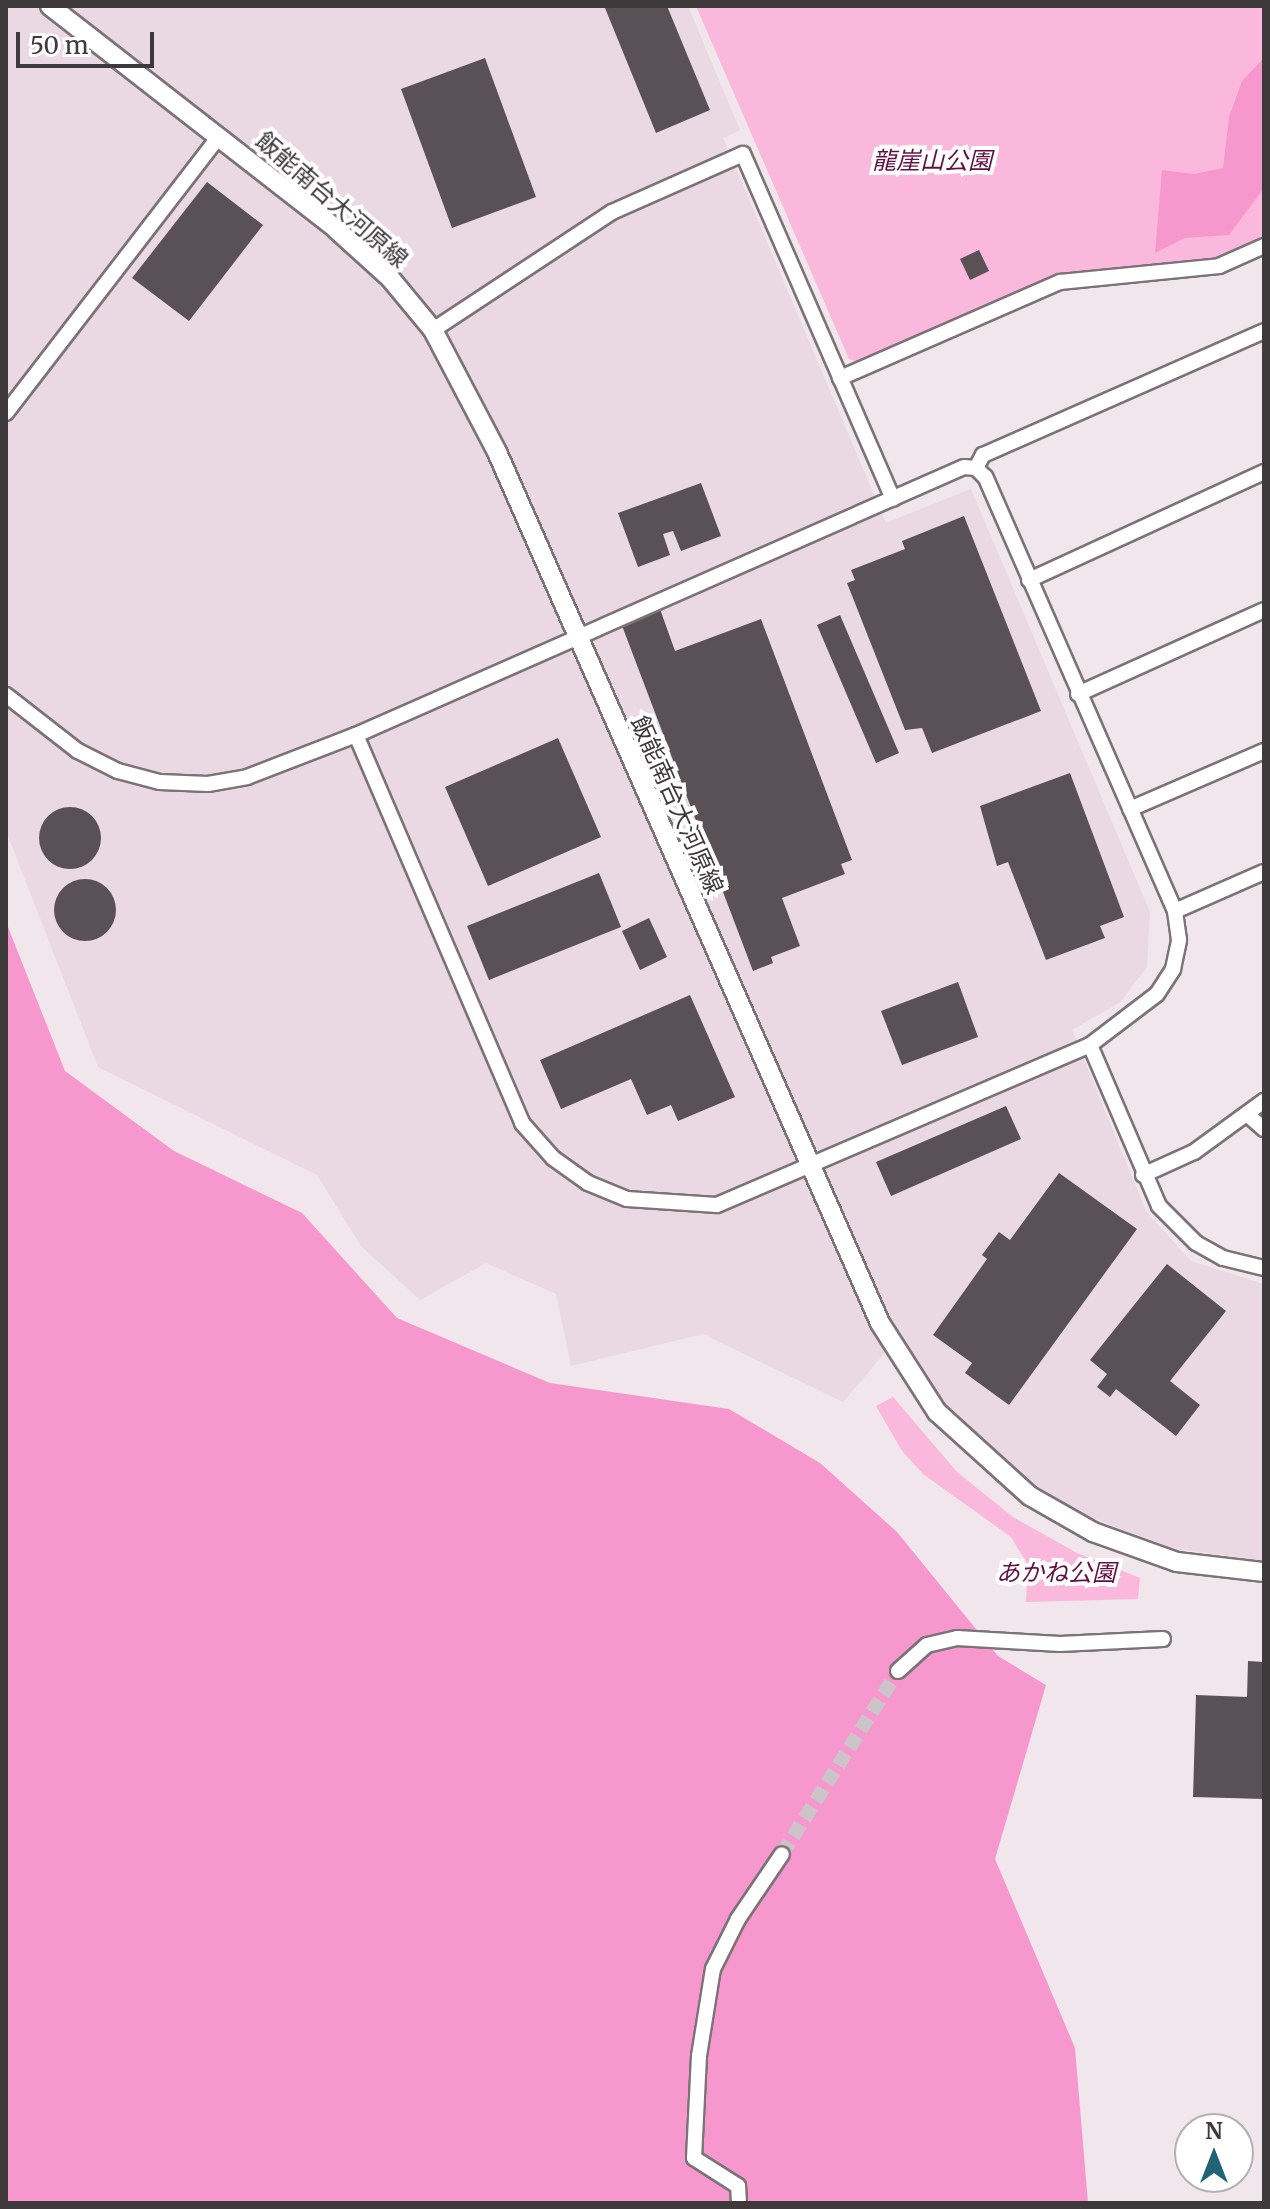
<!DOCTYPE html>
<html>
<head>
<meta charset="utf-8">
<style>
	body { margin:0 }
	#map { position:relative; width:1270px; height:2209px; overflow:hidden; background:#f0e6eb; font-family:Merriweather,"Noto Sans JP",serif }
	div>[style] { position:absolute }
	.built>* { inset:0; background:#ead9e2 }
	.green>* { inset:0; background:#fab8dc }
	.forest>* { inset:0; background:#f698cd }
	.building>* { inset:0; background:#595155 }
	.round { border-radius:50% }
	.minor-tunnel>* { height:14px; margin-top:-7px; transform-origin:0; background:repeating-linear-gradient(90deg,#ccc4c8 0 14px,transparent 0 21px) }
	.roads { filter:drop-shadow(2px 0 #7c7377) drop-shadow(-2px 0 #7c7377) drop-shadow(0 2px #7c7377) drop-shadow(0 -2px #7c7377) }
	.minor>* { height:14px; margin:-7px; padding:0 7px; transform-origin:7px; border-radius:7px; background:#fff }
	.tertiary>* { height:18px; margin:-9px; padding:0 9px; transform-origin:9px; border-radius:9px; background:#fff }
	span { translate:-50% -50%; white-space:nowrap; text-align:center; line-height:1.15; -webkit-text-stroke:8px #fff; paint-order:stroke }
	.park-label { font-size:24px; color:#611046; font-style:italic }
	.street-label { font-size:24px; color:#3e3a3c }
	.frame { position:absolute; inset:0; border:8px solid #3e3a3c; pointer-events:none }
	.north { position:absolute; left:1174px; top:2113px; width:80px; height:80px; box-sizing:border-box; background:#fff; border:2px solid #b2b0b1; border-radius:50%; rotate:0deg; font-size:22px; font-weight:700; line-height:32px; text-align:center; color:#3e3a3c }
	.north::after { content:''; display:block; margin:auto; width:28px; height:36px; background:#206376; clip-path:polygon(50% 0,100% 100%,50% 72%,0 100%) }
	.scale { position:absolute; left:16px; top:32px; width:138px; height:36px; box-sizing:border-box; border:4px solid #3e3a3c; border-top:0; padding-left:10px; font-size:24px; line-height:28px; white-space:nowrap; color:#3e3a3c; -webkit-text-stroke:6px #fff; paint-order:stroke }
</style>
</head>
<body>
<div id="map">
	<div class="built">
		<i style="clip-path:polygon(6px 6px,688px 6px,740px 130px,723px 138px,886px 523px,971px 489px,1150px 912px,1147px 967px,1120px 1002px,1072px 1030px,1146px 1211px,1191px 1261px,1264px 1284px,1264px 1561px,1173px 1548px,1066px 1508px,957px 1425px,895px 1341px,843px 1402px,703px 1334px,571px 1366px,556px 1294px,486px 1263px,420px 1300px,361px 1246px,317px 1175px,98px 1067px,6px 831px)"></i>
	</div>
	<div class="green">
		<i style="clip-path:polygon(696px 6px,1264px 6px,1264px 237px,1211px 259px,1056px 274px,857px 362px,849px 359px)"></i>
		<i style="clip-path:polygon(893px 1397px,957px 1472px,1013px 1517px,1077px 1553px,1140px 1578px,1138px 1599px,1026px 1602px,1028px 1565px,1011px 1537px,923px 1474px,902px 1451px,876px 1406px)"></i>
	</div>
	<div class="forest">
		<i style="clip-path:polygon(1264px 58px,1264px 188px,1229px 235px,1185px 238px,1155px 253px,1162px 170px,1194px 174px,1223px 168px,1229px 117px,1242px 81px)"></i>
		<i style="clip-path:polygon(6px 922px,65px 1071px,174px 1151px,302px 1213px,397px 1318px,550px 1383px,729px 1409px,820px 1463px,897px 1532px,998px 1656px,1046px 1685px,995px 1859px,1075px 2048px,1088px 2203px,6px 2203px)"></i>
	</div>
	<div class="building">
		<i style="clip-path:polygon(609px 6px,667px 6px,710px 110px,656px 133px,605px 8px)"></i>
		<i style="clip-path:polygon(485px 58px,536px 197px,452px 228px,401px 89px)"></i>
		<i style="clip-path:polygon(207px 182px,263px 225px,189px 321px,132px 278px)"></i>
		<i style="clip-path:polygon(979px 250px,989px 271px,970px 280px,960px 259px)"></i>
		<i style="clip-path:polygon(701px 483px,721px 536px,681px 551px,673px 531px,663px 534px,670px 555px,638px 567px,618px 513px)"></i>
		<i style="clip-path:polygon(964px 516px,1041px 711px,932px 753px,922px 728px,905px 730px,847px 583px,855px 580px,851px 570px,905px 549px,902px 541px)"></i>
		<i style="clip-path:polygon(660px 609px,675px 651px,761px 619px,852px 860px,841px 864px,845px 874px,782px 898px,800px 946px,771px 957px,773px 963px,753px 971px,621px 623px)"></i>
		<i style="clip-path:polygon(840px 615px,899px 753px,876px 763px,817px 625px)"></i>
		<i style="clip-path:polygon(558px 738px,601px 837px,488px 886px,445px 787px)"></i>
		<i style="clip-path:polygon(1070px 773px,1124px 917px,1100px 926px,1105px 938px,1046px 960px,1008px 862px,997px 866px,980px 806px)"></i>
		<i class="round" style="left:39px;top:807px;width:62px;height:62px"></i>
		<i style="clip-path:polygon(599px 873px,621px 927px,489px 980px,467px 926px)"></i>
		<i class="round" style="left:54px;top:879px;width:62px;height:62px"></i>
		<i style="clip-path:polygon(649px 918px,667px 957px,640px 970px,622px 931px)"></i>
		<i style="clip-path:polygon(958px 982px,978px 1037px,902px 1065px,881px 1011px)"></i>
		<i style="clip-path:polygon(690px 995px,735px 1097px,678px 1121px,671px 1105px,647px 1115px,631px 1079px,561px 1109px,540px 1060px)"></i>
		<i style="clip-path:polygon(1006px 1106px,1021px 1139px,891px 1196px,876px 1162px)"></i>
		<i style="clip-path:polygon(1059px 1173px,1137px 1229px,1009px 1405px,965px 1373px,972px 1363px,933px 1335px,987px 1259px,982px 1255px,999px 1232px,1010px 1240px)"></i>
		<i style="clip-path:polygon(1167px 1264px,1226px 1311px,1170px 1381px,1200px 1405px,1176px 1436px,1116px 1389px,1110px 1397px,1097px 1387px,1107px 1374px,1090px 1360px)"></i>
		<i style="clip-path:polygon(1248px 1661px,1264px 1662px,1264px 1799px,1193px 1797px,1196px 1695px,1247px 1697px)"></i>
	</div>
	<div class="minor-tunnel">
		<i style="left:782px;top:1854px;width:217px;rotate:-57.6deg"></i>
	</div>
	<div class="roads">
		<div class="minor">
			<i style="left:433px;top:330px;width:214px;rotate:-33.4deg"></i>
			<i style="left:612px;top:212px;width:143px;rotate:-23.9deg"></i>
			<i style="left:743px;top:154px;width:376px;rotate:66.5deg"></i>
			<i style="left:840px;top:378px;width:240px;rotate:-23.6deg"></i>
			<i style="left:1060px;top:282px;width:160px;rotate:-5.7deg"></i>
			<i style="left:1219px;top:266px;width:49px;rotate:-24deg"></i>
			<i style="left:6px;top:413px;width:349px;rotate:-52.4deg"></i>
			<i style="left:1029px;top:580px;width:259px;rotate:-24.7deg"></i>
			<i style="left:1078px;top:694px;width:204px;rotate:-24.3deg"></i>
			<i style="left:6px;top:695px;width:91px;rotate:37.9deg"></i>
			<i style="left:78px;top:751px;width:45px;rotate:26.6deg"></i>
			<i style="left:118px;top:771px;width:43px;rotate:14.7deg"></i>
			<i style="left:160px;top:782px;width:48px;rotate:2.4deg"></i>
			<i style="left:208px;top:784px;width:40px;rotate:-10deg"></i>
			<i style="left:247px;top:777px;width:117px;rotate:-21.1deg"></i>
			<i style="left:356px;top:735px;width:664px;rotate:-23.79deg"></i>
			<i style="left:964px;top:467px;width:12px;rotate:5deg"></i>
			<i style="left:976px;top:468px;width:15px;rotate:-62deg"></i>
			<i style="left:983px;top:455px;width:307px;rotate:-23.8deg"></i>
			<i style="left:356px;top:735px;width:422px;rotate:66.8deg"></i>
			<i style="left:522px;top:1123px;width:47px;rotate:48.5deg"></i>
			<i style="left:553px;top:1158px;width:43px;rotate:35.5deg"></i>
			<i style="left:588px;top:1183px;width:42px;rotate:22.3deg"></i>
			<i style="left:627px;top:1199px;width:90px;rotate:3.8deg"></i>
			<i style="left:717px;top:1205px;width:406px;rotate:-23.2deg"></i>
			<i style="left:1090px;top:1045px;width:84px;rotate:-37.3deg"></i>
			<i style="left:1157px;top:994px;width:30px;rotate:-57deg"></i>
			<i style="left:1173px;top:969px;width:30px;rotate:-78deg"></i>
			<i style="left:1179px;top:940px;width:29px;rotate:-98deg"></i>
			<i style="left:1175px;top:911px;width:474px;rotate:-113.6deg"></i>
			<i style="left:985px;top:477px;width:13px;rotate:-135deg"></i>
			<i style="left:1130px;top:809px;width:146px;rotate:-23.4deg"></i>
			<i style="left:1175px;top:911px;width:97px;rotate:-23.7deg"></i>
			<i style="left:1090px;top:1045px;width:175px;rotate:66.8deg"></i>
			<i style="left:1159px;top:1206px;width:52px;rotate:45deg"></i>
			<i style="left:1196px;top:1243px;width:31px;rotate:29deg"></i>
			<i style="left:1223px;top:1258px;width:42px;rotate:13.7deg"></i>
			<i style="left:1249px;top:1116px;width:20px;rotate:41deg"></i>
			<i style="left:1143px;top:1175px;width:56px;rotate:-24.3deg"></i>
			<i style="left:1194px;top:1152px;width:87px;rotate:-36.1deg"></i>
			<i style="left:898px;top:1671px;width:39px;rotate:-42deg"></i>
			<i style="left:927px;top:1645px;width:31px;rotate:-13deg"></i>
			<i style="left:957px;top:1638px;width:103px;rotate:3.3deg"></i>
			<i style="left:1060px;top:1644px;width:103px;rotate:-2.8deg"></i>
			<i style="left:739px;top:2203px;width:17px;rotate:-93deg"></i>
			<i style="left:738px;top:2186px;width:52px;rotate:-147.5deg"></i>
			<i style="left:694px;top:2158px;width:102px;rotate:-87.2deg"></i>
			<i style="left:699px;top:2056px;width:88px;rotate:-80.9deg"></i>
			<i style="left:713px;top:1969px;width:56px;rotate:-63.4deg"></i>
			<i style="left:738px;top:1919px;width:78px;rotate:-55.9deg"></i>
		</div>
		<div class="tertiary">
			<i style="left:50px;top:6px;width:363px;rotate:37.9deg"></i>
			<i style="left:336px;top:229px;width:73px;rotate:42.2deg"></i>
			<i style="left:390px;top:278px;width:67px;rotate:50.4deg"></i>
			<i style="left:433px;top:330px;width:138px;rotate:62.3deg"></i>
			<i style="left:497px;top:452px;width:951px;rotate:66.26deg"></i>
			<i style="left:880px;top:1323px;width:106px;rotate:57.4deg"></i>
			<i style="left:937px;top:1412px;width:125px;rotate:42.1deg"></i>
			<i style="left:1030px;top:1496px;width:73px;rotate:29.7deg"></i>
			<i style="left:1093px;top:1532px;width:89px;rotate:19.7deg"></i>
			<i style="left:1177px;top:1562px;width:88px;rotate:6.6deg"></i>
		</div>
	</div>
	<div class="park-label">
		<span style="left:932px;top:161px">龍崖山公園</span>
		<span style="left:1056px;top:1573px">あかね公園</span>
	</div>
	<div class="street-label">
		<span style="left:332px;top:200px;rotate:41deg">飯能南台大河原線</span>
		<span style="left:677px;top:805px;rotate:66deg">飯能南台大河原線</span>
	</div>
	<div class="frame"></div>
	<div class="north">N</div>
	<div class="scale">50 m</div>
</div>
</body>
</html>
